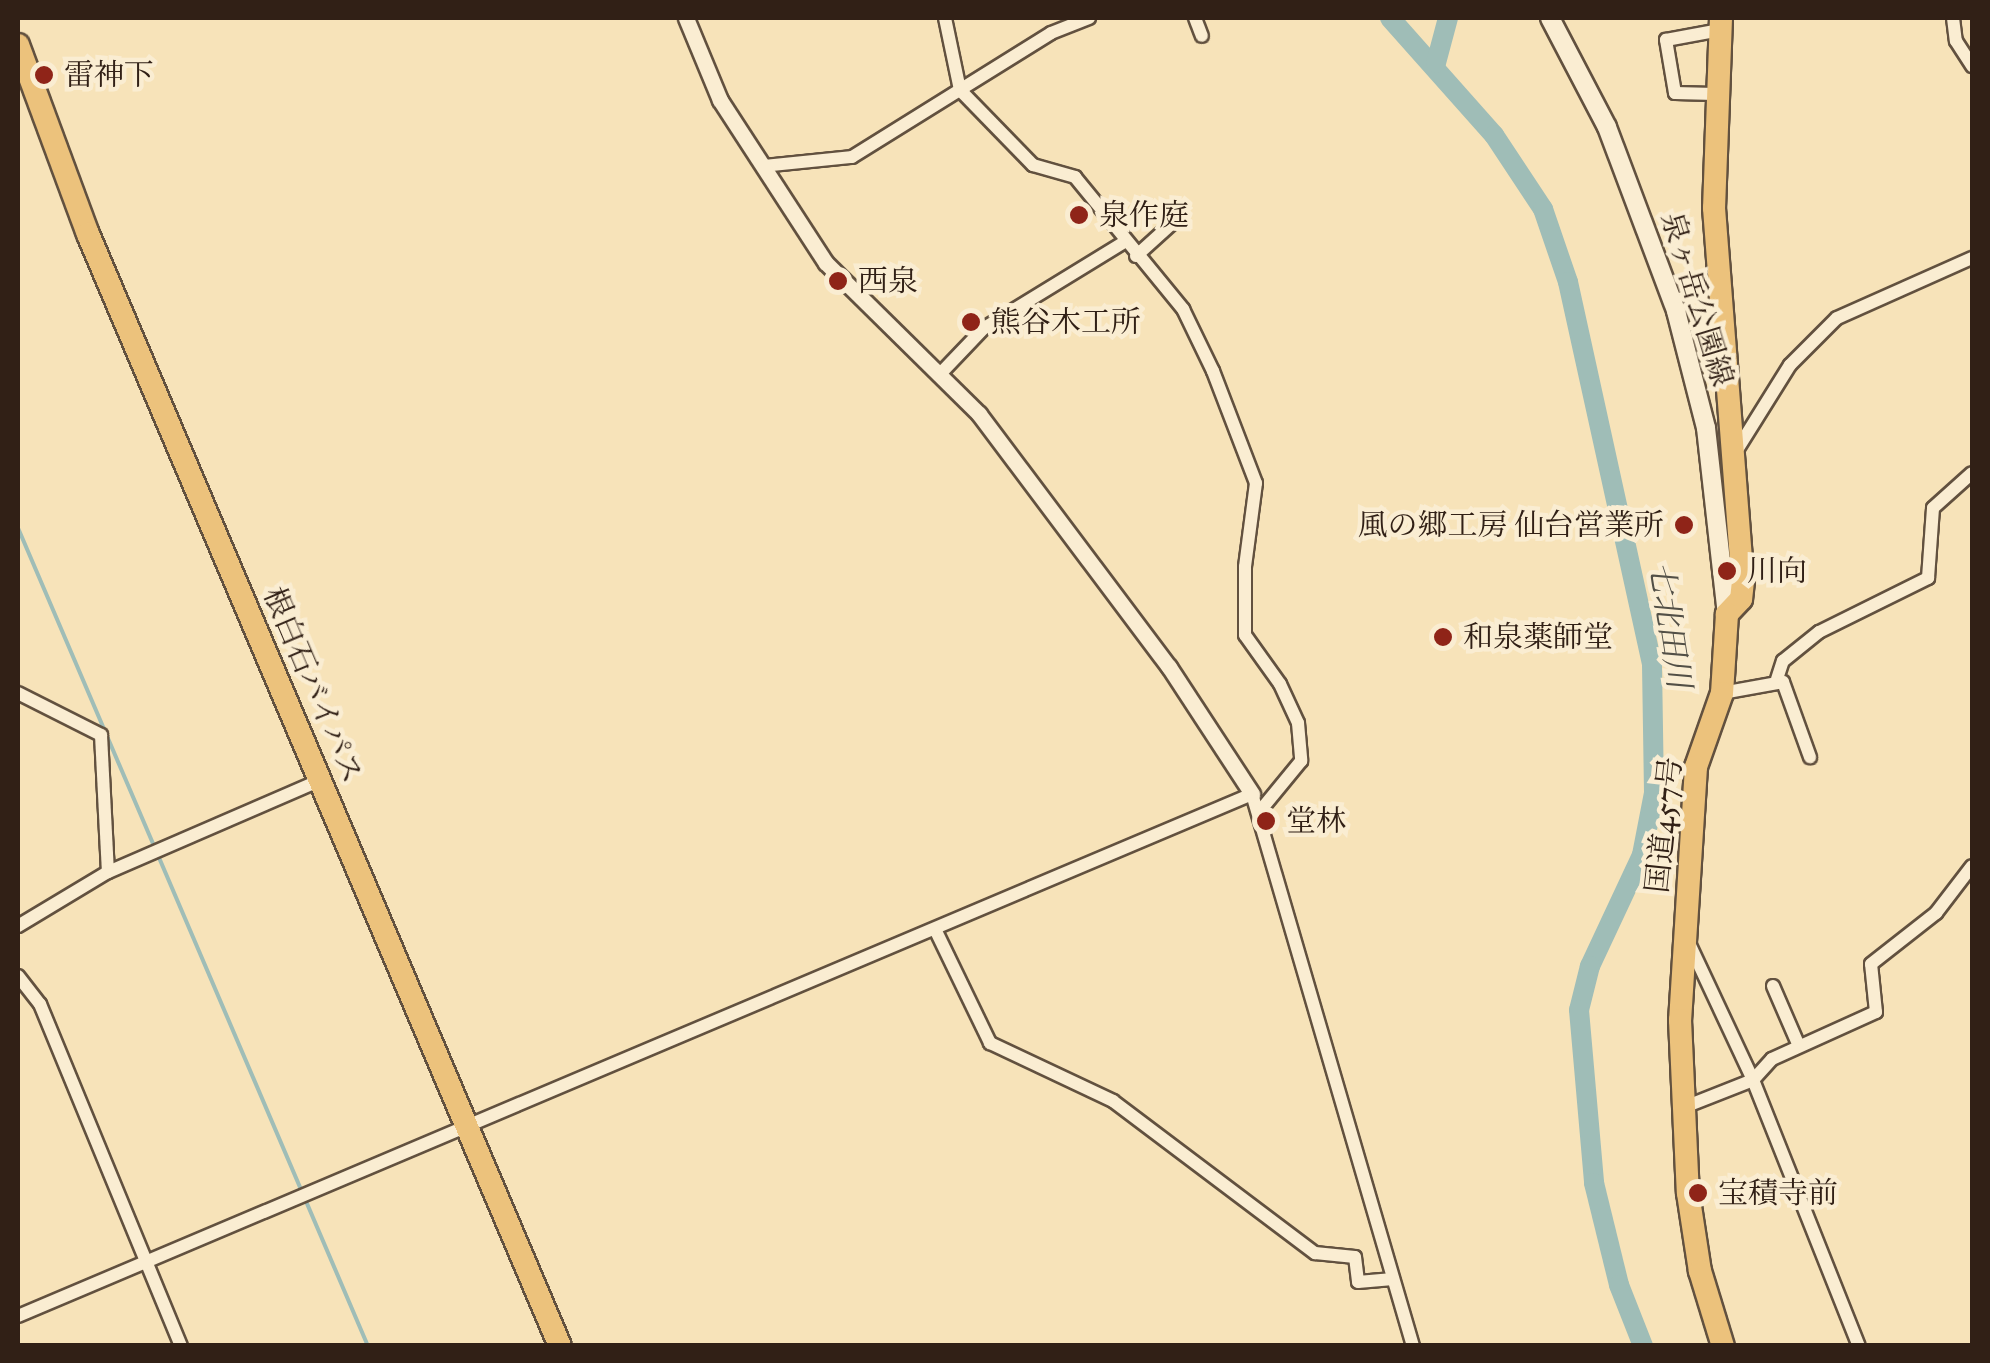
<!DOCTYPE html>
<html>
<head>
<meta charset="utf-8">
<style>
	body { margin:0 }
	#map { position:relative; width:1990px; height:1363px; overflow:hidden; background:#f7e3b9; font-family:"IM FELL Great Primer","Noto Serif JP",serif }
	div>[style] { position:absolute }
	.stream>* { height:4px; margin:-2px; padding:0 2px; transform-origin:2px; border-radius:2px; background:#9fbdb7 }
	.river>* { height:20px; margin:-10px; padding:0 10px; transform-origin:10px; border-radius:10px; background:#9fbdb7 }
	.roads { filter:drop-shadow(2px 0 #62513f) drop-shadow(-2px 0 #62513f) drop-shadow(0 2px #62513f) drop-shadow(0 -2px #62513f) }
	.minor>* { height:12px; margin:-6px; padding:0 6px; transform-origin:6px; border-radius:6px; background:#faedd2 }
	.tertiary>* { height:15px; margin:-7.5px; padding:0 7.5px; transform-origin:7.5px; border-radius:7.5px; background:#faedd2 }
	.secondary>* { height:18px; margin:-9px; padding:0 9px; transform-origin:9px; border-radius:9px; background:#faedd2 }
	.trunk>* { height:22px; margin:-11px; padding:0 11px; transform-origin:11px; border-radius:11px; background:#ecc27c }
	.dots>* { width:28px; height:28px; translate:-50% -50%; box-sizing:border-box; border:5px solid #faedd2; border-radius:50% }
	span { translate:-50% -50%; white-space:nowrap; text-align:center; line-height:1.15; -webkit-text-stroke:9px #faedd2; paint-order:stroke }
	.poi-label { font-size:30px; color:#312016 }
	.left { translate:0 -50%; text-align:left }
	.right { translate:-100% -50%; text-align:right }
	.street-label { font-size:30px; color:#312016 }
	.water-label { font-size:32px; color:#524f46; font-style:italic }
	.frame { position:absolute; inset:0; border:20px solid #312016; pointer-events:none }
</style>
</head>
<body>
<div id="map">
	<div class="stream">
		<i style="left:18px;top:528px;width:890px;rotate:66.84deg"></i>
	</div>
	<div class="river">
		<i style="left:1390px;top:18px;width:157px;rotate:48.4deg"></i>
		<i style="left:1494px;top:135px;width:89px;rotate:56.5deg"></i>
		<i style="left:1543px;top:209px;width:77px;rotate:71.1deg"></i>
		<i style="left:1568px;top:282px;width:392px;rotate:77.6deg"></i>
		<i style="left:1652px;top:665px;width:128px;rotate:89.1deg"></i>
		<i style="left:1654px;top:793px;width:63px;rotate:101deg"></i>
		<i style="left:1642px;top:855px;width:123px;rotate:115.1deg"></i>
		<i style="left:1590px;top:966px;width:45px;rotate:104deg"></i>
		<i style="left:1579px;top:1010px;width:174px;rotate:85deg"></i>
		<i style="left:1594px;top:1183px;width:105px;rotate:76.2deg"></i>
		<i style="left:1619px;top:1285px;width:66px;rotate:68.5deg"></i>
		<i style="left:1436px;top:63px;width:47px;rotate:-75.1deg"></i>
	</div>
	<div class="roads">
		<div class="minor">
			<i style="left:945px;top:18px;width:74px;rotate:78.2deg"></i>
			<i style="left:960px;top:90px;width:105px;rotate:45.8deg"></i>
			<i style="left:1033px;top:165px;width:44px;rotate:15.9deg"></i>
			<i style="left:1075px;top:177px;width:171px;rotate:50.7deg"></i>
			<i style="left:1183px;top:309px;width:69px;rotate:64.2deg"></i>
			<i style="left:1213px;top:371px;width:120px;rotate:69deg"></i>
			<i style="left:1256px;top:483px;width:85px;rotate:97.5deg"></i>
			<i style="left:1245px;top:567px;width:68px;rotate:90deg"></i>
			<i style="left:1245px;top:635px;width:60px;rotate:54.5deg"></i>
			<i style="left:1280px;top:684px;width:43px;rotate:65.2deg"></i>
			<i style="left:1298px;top:723px;width:38px;rotate:85deg"></i>
			<i style="left:1301px;top:761px;width:65px;rotate:129.4deg"></i>
			<i style="left:1195px;top:18px;width:19px;rotate:69deg"></i>
			<i style="left:1953px;top:18px;width:23px;rotate:83deg"></i>
			<i style="left:1956px;top:41px;width:30px;rotate:57deg"></i>
			<i style="left:1715px;top:94px;width:40px;rotate:-178.6deg"></i>
			<i style="left:1675px;top:93px;width:54px;rotate:-99.6deg"></i>
			<i style="left:1666px;top:40px;width:55px;rotate:-10.5deg"></i>
			<i style="left:763px;top:166px;width:89px;rotate:-5.8deg"></i>
			<i style="left:852px;top:157px;width:234px;rotate:-31.9deg"></i>
			<i style="left:1051px;top:33px;width:41px;rotate:-21.5deg"></i>
			<i style="left:1136px;top:256px;width:57px;rotate:-42.1deg"></i>
			<i style="left:941px;top:373px;width:62px;rotate:-46.3deg"></i>
			<i style="left:984px;top:328px;width:167px;rotate:-31.5deg"></i>
			<i style="left:1735px;top:453px;width:104px;rotate:-58deg"></i>
			<i style="left:1790px;top:365px;width:66px;rotate:-45deg"></i>
			<i style="left:1837px;top:318px;width:148px;rotate:-24deg"></i>
			<i style="left:1777px;top:679px;width:19px;rotate:-72deg"></i>
			<i style="left:1783px;top:661px;width:46px;rotate:-38.9deg"></i>
			<i style="left:1819px;top:632px;width:122px;rotate:-26.4deg"></i>
			<i style="left:1928px;top:578px;width:70px;rotate:-85.9deg"></i>
			<i style="left:1933px;top:508px;width:52px;rotate:-41.9deg"></i>
			<i style="left:18px;top:693px;width:93px;rotate:26.8deg"></i>
			<i style="left:101px;top:735px;width:137px;rotate:87.1deg"></i>
			<i style="left:1722px;top:693px;width:62px;rotate:-10.2deg"></i>
			<i style="left:1783px;top:682px;width:80px;rotate:70.2deg"></i>
			<i style="left:18px;top:926px;width:105px;rotate:-31deg"></i>
			<i style="left:108px;top:872px;width:232px;rotate:-23.4deg"></i>
			<i style="left:935px;top:929px;width:127px;rotate:64.2deg"></i>
			<i style="left:990px;top:1043px;width:136px;rotate:25.2deg"></i>
			<i style="left:1113px;top:1101px;width:253px;rotate:37deg"></i>
			<i style="left:1315px;top:1253px;width:40px;rotate:5.7deg"></i>
			<i style="left:1355px;top:1257px;width:25px;rotate:83deg"></i>
			<i style="left:1358px;top:1282px;width:35px;rotate:-5deg"></i>
			<i style="left:1687px;top:939px;width:156px;rotate:64.9deg"></i>
			<i style="left:1753px;top:1080px;width:286px;rotate:68.3deg"></i>
			<i style="left:18px;top:976px;width:36px;rotate:52deg"></i>
			<i style="left:40px;top:1004px;width:370px;rotate:67.6deg"></i>
			<i style="left:1773px;top:986px;width:65px;rotate:66.6deg"></i>
			<i style="left:1682px;top:1108px;width:76px;rotate:-21.5deg"></i>
			<i style="left:1753px;top:1080px;width:28px;rotate:-48deg"></i>
			<i style="left:1772px;top:1059px;width:114px;rotate:-24.3deg"></i>
			<i style="left:1876px;top:1012px;width:48px;rotate:-95.9deg"></i>
			<i style="left:1871px;top:964px;width:83px;rotate:-38.1deg"></i>
			<i style="left:1936px;top:913px;width:59px;rotate:-52.5deg"></i>
			<i style="left:18px;top:1316px;width:1340px;rotate:-22.93deg"></i>
			<i style="left:1252px;top:794px;width:575px;rotate:73.74deg"></i>
		</div>
		<div class="tertiary">
			<i style="left:686px;top:18px;width:89px;rotate:67.5deg"></i>
			<i style="left:720px;top:100px;width:194px;rotate:57deg"></i>
			<i style="left:826px;top:263px;width:215px;rotate:44.6deg"></i>
			<i style="left:979px;top:414px;width:316px;rotate:53.1deg"></i>
			<i style="left:1169px;top:667px;width:152px;rotate:56.8deg"></i>
		</div>
		<div class="secondary">
			<i style="left:1550px;top:18px;width:123px;rotate:62.4deg"></i>
			<i style="left:1607px;top:127px;width:197px;rotate:69.4deg"></i>
			<i style="left:1676px;top:311px;width:121px;rotate:75.6deg"></i>
			<i style="left:1706px;top:428px;width:187px;rotate:83.6deg"></i>
		</div>
		<div class="trunk">
			<i style="left:1721px;top:18px;width:190px;rotate:92.1deg"></i>
			<i style="left:1714px;top:208px;width:374px;rotate:85.6deg"></i>
			<i style="left:1743px;top:581px;width:18px;rotate:96deg"></i>
			<i style="left:1741px;top:599px;width:21px;rotate:133deg"></i>
			<i style="left:1727px;top:614px;width:79px;rotate:93.6deg"></i>
			<i style="left:1722px;top:693px;width:78px;rotate:109.4deg"></i>
			<i style="left:1696px;top:767px;width:254px;rotate:93.6deg"></i>
			<i style="left:1680px;top:1020px;width:173px;rotate:87.4deg"></i>
			<i style="left:1688px;top:1193px;width:79px;rotate:81.3deg"></i>
			<i style="left:1700px;top:1271px;width:78px;rotate:73deg"></i>
			<i style="left:18px;top:45px;width:202px;rotate:69.7deg"></i>
			<i style="left:88px;top:234px;width:1208px;rotate:67deg"></i>
		</div>
	</div>
	<div class="dots">
		<i style="left:44px;top:75px;background:#8f2418"></i>
		<i style="left:1079px;top:215px;background:#8f2418"></i>
		<i style="left:838px;top:281px;background:#8f2418"></i>
		<i style="left:971px;top:322px;background:#8f2418"></i>
		<i style="left:1684px;top:525px;background:#8f2418"></i>
		<i style="left:1727px;top:571px;background:#8f2418"></i>
		<i style="left:1443px;top:637px;background:#8f2418"></i>
		<i style="left:1266px;top:821px;background:#8f2418"></i>
		<i style="left:1698px;top:1193px;background:#8f2418"></i>
	</div>
	<div class="poi-label">
		<span class="left" style="left:64px;top:75px">雷神下</span>
		<span class="left" style="left:1099px;top:215px">泉作庭</span>
		<span class="left" style="left:858px;top:281px">西泉</span>
		<span class="left" style="left:991px;top:322px">熊谷木工所</span>
		<span class="right" style="left:1664px;top:525px">風の郷工房 仙台営業所</span>
		<span class="left" style="left:1747px;top:571px">川向</span>
		<span class="left" style="left:1463px;top:637px">和泉薬師堂</span>
		<span class="left" style="left:1286px;top:821px">堂林</span>
		<span class="left" style="left:1718px;top:1193px">宝積寺前</span>
	</div>
	<div class="street-label">
		<span style="left:1697px;top:299px;rotate:73deg">泉ヶ岳公園線</span>
		<span style="left:313px;top:685px;rotate:67deg">根白石バイパス</span>
		<span style="left:1664px;top:825px;rotate:-84deg">国道457号</span>
	</div>
	<div class="water-label">
		<span style="left:1669px;top:625px;rotate:81deg">七北田川</span>
	</div>
	<div class="frame"></div>
</div>
</body>
</html>
